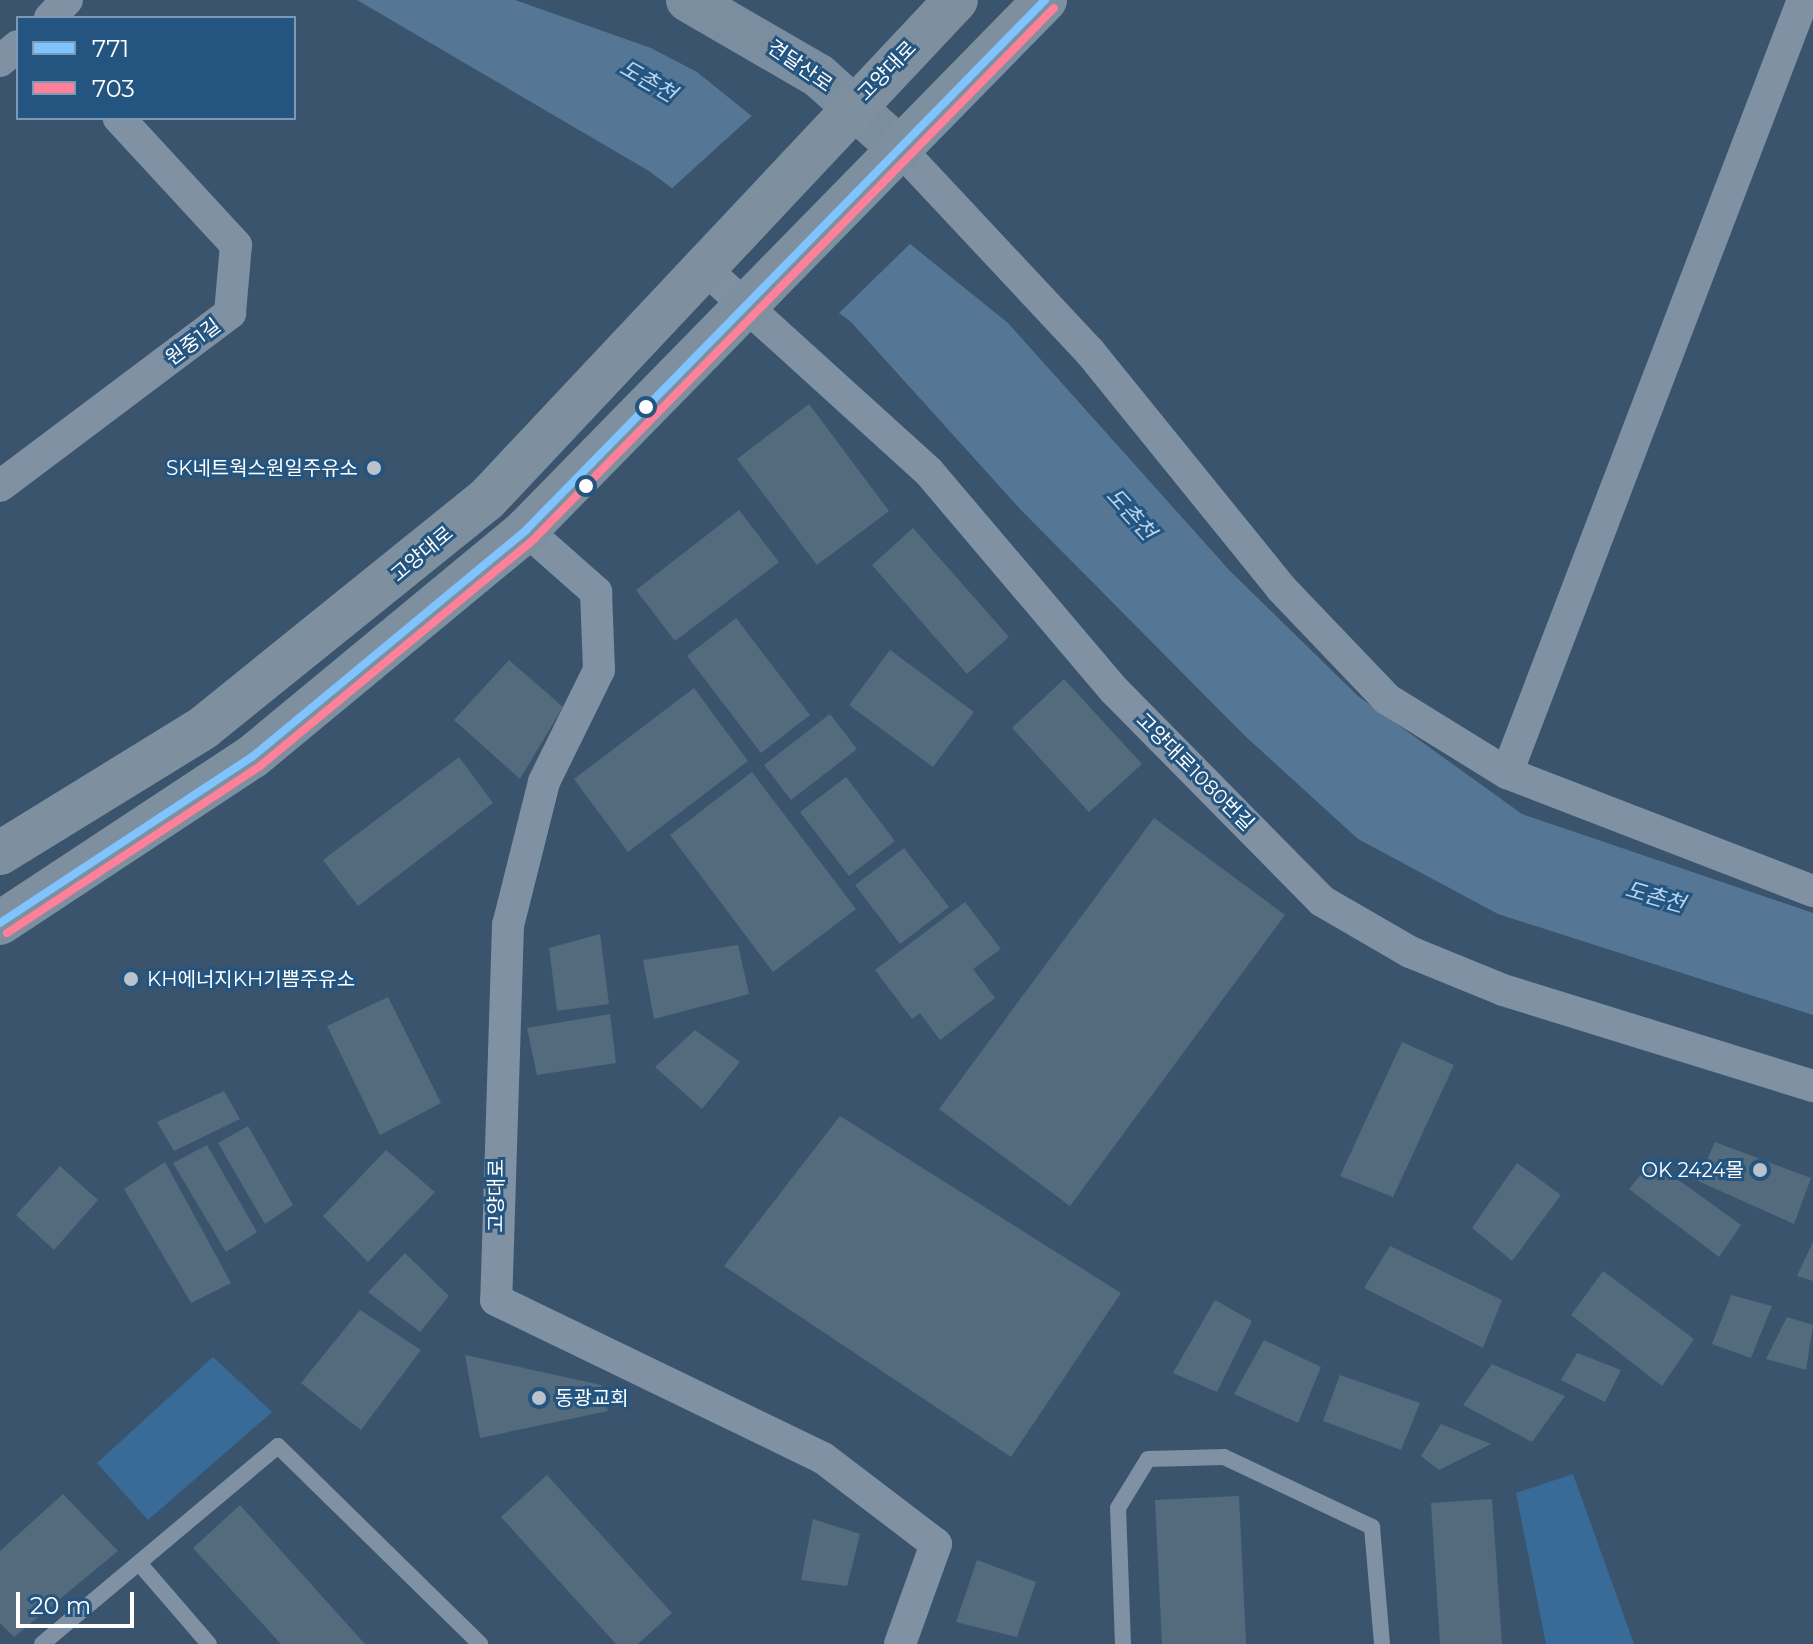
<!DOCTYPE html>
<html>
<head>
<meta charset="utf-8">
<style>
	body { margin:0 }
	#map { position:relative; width:1813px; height:1644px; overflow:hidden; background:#39546c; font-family:Montserrat,"Noto Sans KR",sans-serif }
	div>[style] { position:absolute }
	.green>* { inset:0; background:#396b98 }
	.water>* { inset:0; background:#557795 }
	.pier>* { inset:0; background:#39546c }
	.building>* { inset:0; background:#546b7e }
	.lane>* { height:16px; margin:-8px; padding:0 8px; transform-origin:8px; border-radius:8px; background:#7f91a2 }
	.street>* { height:32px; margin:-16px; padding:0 16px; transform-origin:16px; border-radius:16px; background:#7f91a2 }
	.secondary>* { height:44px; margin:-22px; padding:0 22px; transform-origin:22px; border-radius:22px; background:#7a8e9f }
	.primary>* { height:44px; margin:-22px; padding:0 22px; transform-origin:22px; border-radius:22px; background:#7e90a0 }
	.bus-1>* { height:8px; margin:-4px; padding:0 4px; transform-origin:4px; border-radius:4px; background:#80c4ff }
	.bus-2>* { height:8px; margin:-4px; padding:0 4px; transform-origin:4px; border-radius:4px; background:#ff8098 }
	.dots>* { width:22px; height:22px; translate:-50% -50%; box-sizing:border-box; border:4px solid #245581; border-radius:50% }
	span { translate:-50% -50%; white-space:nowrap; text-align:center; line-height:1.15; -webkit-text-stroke:6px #245581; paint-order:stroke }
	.street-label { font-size:20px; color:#fff }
	.poi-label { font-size:20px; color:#fff }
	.right { translate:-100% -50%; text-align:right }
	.left { translate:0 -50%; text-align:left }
	.water-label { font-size:22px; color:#b7d5ee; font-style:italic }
	.legend { position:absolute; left:16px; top:16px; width:280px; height:104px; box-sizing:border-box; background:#245581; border:2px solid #7c99b3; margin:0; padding:10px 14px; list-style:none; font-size:24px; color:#fff }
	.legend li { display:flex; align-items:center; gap:16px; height:40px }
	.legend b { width:40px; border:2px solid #7c99b3 }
	.scale { position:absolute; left:16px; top:1592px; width:118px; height:36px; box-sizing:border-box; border:4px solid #fff; border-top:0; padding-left:10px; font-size:24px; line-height:28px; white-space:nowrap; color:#fff; -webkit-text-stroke:6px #245581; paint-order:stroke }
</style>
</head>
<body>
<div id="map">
	<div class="green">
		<i style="clip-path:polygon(213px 1357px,272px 1412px,148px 1520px,97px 1463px)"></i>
		<i style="clip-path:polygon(1573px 1474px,1634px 1644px,1546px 1644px,1516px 1493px)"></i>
	</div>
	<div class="water">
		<i style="clip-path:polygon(357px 0,515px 0,651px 48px,697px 72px,1008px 323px,1230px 571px,1358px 696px,1522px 814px,1813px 913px,1813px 1015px,1498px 914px,1358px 839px,1244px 735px,1021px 510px,851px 322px,649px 171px)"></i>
	</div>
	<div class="pier">
		<i style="clip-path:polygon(755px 113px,914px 240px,836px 316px,669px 191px)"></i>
	</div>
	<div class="building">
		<i style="clip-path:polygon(809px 404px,889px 511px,817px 565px,737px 459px)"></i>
		<i style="clip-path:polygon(739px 510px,779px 562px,675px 641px,636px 590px)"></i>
		<i style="clip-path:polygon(913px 528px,1009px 637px,967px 674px,872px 565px)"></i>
		<i style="clip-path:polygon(736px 618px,810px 715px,761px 753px,687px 656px)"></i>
		<i style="clip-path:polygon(890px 650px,974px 712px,933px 767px,849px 705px)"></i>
		<i style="clip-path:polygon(509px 660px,563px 707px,520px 779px,454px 720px)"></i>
		<i style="clip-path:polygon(1064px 679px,1142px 764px,1089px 812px,1012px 728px)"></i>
		<i style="clip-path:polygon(694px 688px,748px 761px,628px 852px,574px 779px)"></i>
		<i style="clip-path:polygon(830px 714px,857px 749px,791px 800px,764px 765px)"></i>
		<i style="clip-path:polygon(459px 757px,493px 803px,358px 906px,323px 860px)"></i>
		<i style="clip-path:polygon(752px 772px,856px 909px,773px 972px,670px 835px)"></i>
		<i style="clip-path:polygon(846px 777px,895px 841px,849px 876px,800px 812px)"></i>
		<i style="clip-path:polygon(1154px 818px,1285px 915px,1070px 1206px,939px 1109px)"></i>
		<i style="clip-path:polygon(904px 848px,949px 907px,900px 944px,855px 885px)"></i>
		<i style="clip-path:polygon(965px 902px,1001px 949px,973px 969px,995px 998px,940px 1040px,920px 1013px,912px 1019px,875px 970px)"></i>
		<i style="clip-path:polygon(600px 934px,609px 1004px,557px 1011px,549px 948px)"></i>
		<i style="clip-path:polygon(738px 945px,749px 994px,654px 1019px,643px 960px)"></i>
		<i style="clip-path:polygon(388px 997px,441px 1103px,380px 1135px,327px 1026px)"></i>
		<i style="clip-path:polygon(610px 1014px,616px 1063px,537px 1075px,527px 1028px)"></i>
		<i style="clip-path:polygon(695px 1030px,740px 1062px,702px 1109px,655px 1067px)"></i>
		<i style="clip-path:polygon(1402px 1042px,1454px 1065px,1393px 1197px,1340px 1176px)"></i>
		<i style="clip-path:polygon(224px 1091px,240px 1119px,174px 1151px,157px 1122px)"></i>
		<i style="clip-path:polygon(840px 1116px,1121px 1293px,1011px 1457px,724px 1266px)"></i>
		<i style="clip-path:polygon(248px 1126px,293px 1205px,265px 1224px,218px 1143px)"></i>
		<i style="clip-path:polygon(1715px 1142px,1811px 1178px,1794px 1224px,1698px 1181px)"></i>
		<i style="clip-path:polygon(207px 1145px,257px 1232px,226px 1252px,173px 1163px)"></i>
		<i style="clip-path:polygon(386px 1150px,435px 1192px,368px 1262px,323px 1216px)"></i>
		<i style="clip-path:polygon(1652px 1161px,1741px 1225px,1719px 1257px,1629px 1189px)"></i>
		<i style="clip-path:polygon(165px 1162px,231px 1283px,191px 1303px,124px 1189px)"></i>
		<i style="clip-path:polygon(1517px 1163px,1561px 1195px,1512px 1261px,1472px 1228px)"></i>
		<i style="clip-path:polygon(60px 1166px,98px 1200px,54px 1250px,16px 1215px)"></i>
		<i style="clip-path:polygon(1813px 1242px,1813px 1281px,1797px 1276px)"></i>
		<i style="clip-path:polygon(1390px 1246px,1502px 1300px,1483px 1348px,1364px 1288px)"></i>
		<i style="clip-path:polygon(405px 1253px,449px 1296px,420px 1332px,368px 1292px)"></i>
		<i style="clip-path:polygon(1603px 1271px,1694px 1339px,1662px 1386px,1571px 1315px)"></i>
		<i style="clip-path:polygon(1731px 1295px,1772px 1306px,1751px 1358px,1712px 1344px)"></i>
		<i style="clip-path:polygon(1215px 1300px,1252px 1321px,1217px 1392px,1173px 1373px)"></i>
		<i style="clip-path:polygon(360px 1310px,421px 1350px,361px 1430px,301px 1383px)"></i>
		<i style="clip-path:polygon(1787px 1317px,1813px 1325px,1806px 1370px,1766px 1359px)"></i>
		<i style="clip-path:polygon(1264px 1340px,1321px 1367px,1298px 1423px,1234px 1394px)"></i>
		<i style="clip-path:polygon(1577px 1353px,1621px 1370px,1605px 1402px,1561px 1380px)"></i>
		<i style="clip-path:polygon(465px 1355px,601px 1385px,608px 1411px,480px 1438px)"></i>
		<i style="clip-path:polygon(1492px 1364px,1565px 1396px,1532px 1442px,1463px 1405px)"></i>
		<i style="clip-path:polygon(1340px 1375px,1420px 1403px,1401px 1450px,1323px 1421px)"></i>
		<i style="clip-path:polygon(1441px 1424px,1491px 1444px,1439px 1470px,1421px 1456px)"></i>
		<i style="clip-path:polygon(547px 1475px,672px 1613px,638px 1644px,616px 1644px,501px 1517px)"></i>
		<i style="clip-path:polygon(63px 1494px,118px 1551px,14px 1637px,0 1623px,0 1551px)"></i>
		<i style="clip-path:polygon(1239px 1496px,1246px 1644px,1162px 1644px,1155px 1500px)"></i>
		<i style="clip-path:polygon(1492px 1499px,1502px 1644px,1440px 1644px,1431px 1503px)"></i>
		<i style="clip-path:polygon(240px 1505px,365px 1644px,281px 1644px,193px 1548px)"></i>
		<i style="clip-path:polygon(813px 1519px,860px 1534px,847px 1586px,801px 1580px)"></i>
		<i style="clip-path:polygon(977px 1560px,1036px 1582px,1017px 1637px,956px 1622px)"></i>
	</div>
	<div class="lane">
		<i style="left:139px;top:1563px;width:107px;rotate:49.2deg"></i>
		<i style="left:42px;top:1644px;width:308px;rotate:-40deg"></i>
		<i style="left:278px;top:1446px;width:283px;rotate:44.4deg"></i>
		<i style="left:1123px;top:1644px;width:136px;rotate:-92.1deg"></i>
		<i style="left:1118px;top:1508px;width:57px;rotate:-58.5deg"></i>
		<i style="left:1148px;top:1459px;width:76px;rotate:-1.5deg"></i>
		<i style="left:1224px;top:1457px;width:164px;rotate:25.3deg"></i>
		<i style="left:1372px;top:1527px;width:117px;rotate:85.1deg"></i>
	</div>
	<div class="street">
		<i style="left:50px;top:18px;width:25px;rotate:-47deg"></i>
		<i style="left:0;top:61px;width:23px;rotate:-40deg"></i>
		<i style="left:900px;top:149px;width:278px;rotate:46.9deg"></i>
		<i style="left:1090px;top:352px;width:304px;rotate:51deg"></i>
		<i style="left:1281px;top:588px;width:153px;rotate:46.3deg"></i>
		<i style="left:1387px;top:699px;width:141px;rotate:31.7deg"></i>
		<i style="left:1507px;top:773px;width:328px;rotate:21.1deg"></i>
		<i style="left:703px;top:267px;width:305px;rotate:42.2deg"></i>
		<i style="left:929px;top:472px;width:286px;rotate:49.7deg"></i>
		<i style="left:1114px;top:690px;width:296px;rotate:45.4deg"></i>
		<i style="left:1322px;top:901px;width:102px;rotate:30.1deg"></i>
		<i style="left:1410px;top:952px;width:100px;rotate:22.2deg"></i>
		<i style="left:1503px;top:990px;width:325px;rotate:17.2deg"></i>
		<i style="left:0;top:486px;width:288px;rotate:-36.9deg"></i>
		<i style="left:230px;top:313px;width:68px;rotate:-85deg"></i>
		<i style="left:236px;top:245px;width:173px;rotate:-132.7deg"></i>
		<i style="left:526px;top:530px;width:94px;rotate:41.5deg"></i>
		<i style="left:596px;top:592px;width:78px;rotate:87.8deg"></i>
		<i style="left:599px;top:670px;width:125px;rotate:116.2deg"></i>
		<i style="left:544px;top:782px;width:147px;rotate:104.1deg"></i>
		<i style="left:508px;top:925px;width:375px;rotate:91.8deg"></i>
		<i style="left:496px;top:1300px;width:363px;rotate:25.8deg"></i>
		<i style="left:823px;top:1458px;width:142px;rotate:37.3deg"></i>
		<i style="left:936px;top:1544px;width:106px;rotate:109.8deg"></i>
		<i style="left:1507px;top:773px;width:828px;rotate:-69.05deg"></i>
	</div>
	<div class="secondary">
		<i style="left:688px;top:0;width:151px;rotate:30.1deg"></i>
		<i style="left:819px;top:76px;width:109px;rotate:42deg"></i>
	</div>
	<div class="primary">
		<i style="left:0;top:853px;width:238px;rotate:-31.6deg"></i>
		<i style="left:203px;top:728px;width:363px;rotate:-38.9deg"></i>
		<i style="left:486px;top:500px;width:686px;rotate:-46.77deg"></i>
		<i style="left:0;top:923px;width:302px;rotate:-33.4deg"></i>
		<i style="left:252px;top:757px;width:356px;rotate:-39.6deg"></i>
		<i style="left:526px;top:530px;width:742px;rotate:-45.6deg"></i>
	</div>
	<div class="bus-1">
		<i style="left:0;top:923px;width:302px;rotate:-33.4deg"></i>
		<i style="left:252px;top:757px;width:356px;rotate:-39.6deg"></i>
		<i style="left:526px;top:530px;width:742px;rotate:-45.6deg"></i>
	</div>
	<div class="bus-2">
		<i style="left:7px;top:933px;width:303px;rotate:-33.4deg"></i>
		<i style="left:260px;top:766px;width:356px;rotate:-39.6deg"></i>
		<i style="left:534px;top:539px;width:743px;rotate:-45.6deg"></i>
	</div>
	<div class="dots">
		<i style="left:646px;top:407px;background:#fff"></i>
		<i style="left:374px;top:468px;background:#bac3cc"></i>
		<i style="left:586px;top:486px;background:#fff"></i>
		<i style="left:131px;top:979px;background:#bac3cc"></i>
		<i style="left:1760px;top:1170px;background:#bac3cc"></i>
		<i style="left:539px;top:1398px;background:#bac3cc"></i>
	</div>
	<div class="street-label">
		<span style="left:800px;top:66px;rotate:35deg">견달산로</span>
		<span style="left:887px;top:71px;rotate:-46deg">고양대로</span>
		<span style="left:193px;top:342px;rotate:-37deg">원중1길</span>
		<span style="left:422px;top:554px;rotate:-40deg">고양대로</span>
		<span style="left:1195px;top:772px;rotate:45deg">고양대로1080번길</span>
		<span style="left:496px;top:1196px;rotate:-90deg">고양대로</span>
	</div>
	<div class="poi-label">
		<span class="right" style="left:358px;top:468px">SK네트웍스원일주유소</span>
		<span class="left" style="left:147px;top:979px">KH에너지KH기쁨주유소</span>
		<span class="right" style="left:1744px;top:1170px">OK 2424몰</span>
		<span class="left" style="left:555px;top:1398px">동광교회</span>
	</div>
	<div class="water-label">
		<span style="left:648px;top:81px;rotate:30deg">도촌천</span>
		<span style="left:1131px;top:514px;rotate:48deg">도촌천</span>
		<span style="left:1655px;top:897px;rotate:16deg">도촌천</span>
	</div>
	<ul class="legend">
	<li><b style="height:10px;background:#80c4ff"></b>771</li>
	<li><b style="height:10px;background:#ff8098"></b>703</li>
	</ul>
	<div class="scale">20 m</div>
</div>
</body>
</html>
